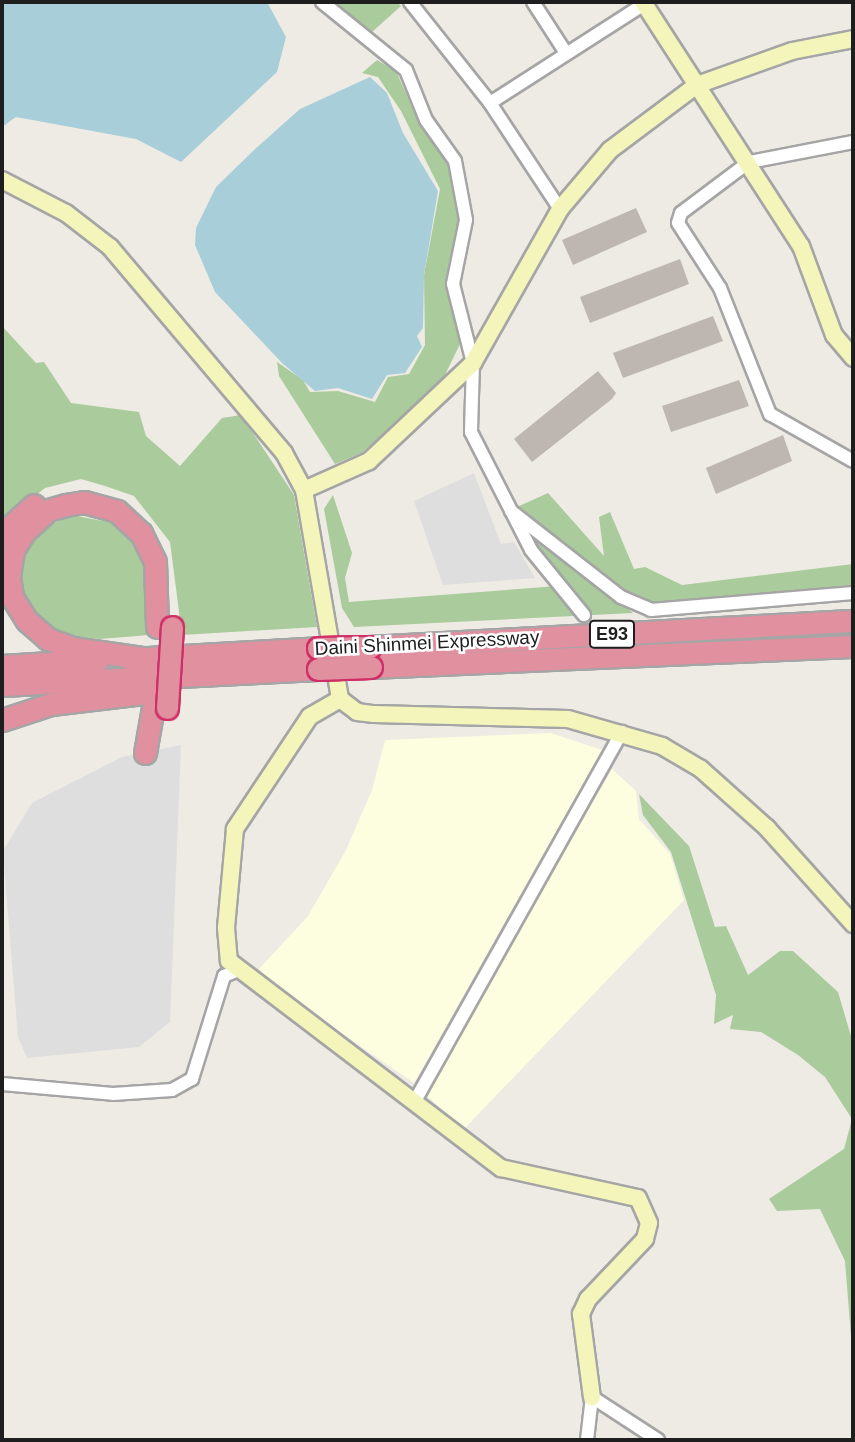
<!DOCTYPE html>
<html>
<head>
<meta charset="utf-8">
<style>
	body { margin:0 }
	#map { position:relative; width:855px; height:1442px; overflow:hidden; background:#eeebe4; font-family:Arial,sans-serif }
	div>[style] { position:absolute }
	.education>* { inset:0; background:#fdfddf }
	.forest>* { inset:0; background:#aacb9c }
	.parking>* { inset:0; background:#dedede }
	.water>* { inset:0; background:#a7ced9 }
	.building>* { inset:0; background:#beb7b1 }
	.roads { filter:drop-shadow(2px 0 #a5a5a5) drop-shadow(-2px 0 #a5a5a5) drop-shadow(0 2px #a5a5a5) drop-shadow(0 -2px #a5a5a5) }
	.street>* { height:12px; margin:-6px; padding:0 6px; transform-origin:6px; border-radius:6px; background:#fff }
	.secondary>* { height:16px; margin:-8px; padding:0 8px; transform-origin:8px; border-radius:8px; background:#f3f5bb }
	.highway>* { height:21px; margin:-10.5px; padding:0 10.5px; transform-origin:10.5px; border-radius:10.5px; background:#e190a0 }
	.bridges { filter:drop-shadow(2px 0 #cf2f66) drop-shadow(-2px 0 #cf2f66) drop-shadow(0 2px #cf2f66) drop-shadow(0 -2px #cf2f66) }
	.highway-bridge>* { height:21px; margin:-10.5px; padding:0 10.5px; transform-origin:10.5px; border-radius:10.5px; background:#e190a0 }
	span { translate:-50% -50%; white-space:nowrap; text-align:center; line-height:1.15; -webkit-text-stroke:5px #fff; paint-order:stroke }
	.shield-label span { padding:2px 5px; background:#fff; border:2px solid; border-radius:5px; -webkit-text-stroke-width:0 }
	.shield-label { font-size:18px; color:#1e1e1e; font-weight:700 }
	.street-label { font-size:19px; color:#1e1e1e }
	.frame { position:absolute; inset:0; border:4px solid #1e1e1e; pointer-events:none }
</style>
</head>
<body>
<div id="map">
	<div class="education">
		<i style="clip-path:polygon(551px 733px,602px 750px,414px 1083px,277px 989px,259px 969px,308px 916px,346px 850px,372px 790px,385px 740px)"></i>
		<i style="clip-path:polygon(612px 769px,636px 791px,639px 819px,670px 854px,684px 900px,464px 1129px,426px 1095px)"></i>
	</div>
	<div class="forest">
		<i style="clip-path:polygon(331px 2px,397px 2px,401px 6px,372px 32px)"></i>
		<i style="clip-path:polygon(377px 60px,396px 71px,416px 116px,454px 171px,462px 202px,447px 276px,460px 344px,444px 377px,399px 423px,361px 453px,335px 464px,279px 376px,277px 362px,303px 380px,310px 392px,338px 391px,375px 402px,388px 377px,409px 374px,425px 345px,424px 275px,440px 189px,401px 111px,378px 77px,362px 73px)"></i>
		<i style="clip-path:polygon(2px 326px,36px 363px,44px 362px,71px 403px,139px 412px,146px 436px,180px 466px,222px 418px,241px 415px,294px 495px,317px 627px,182px 635px,170px 542px,134px 496px,105px 486px,81px 479px,45px 488px,2px 522px)"></i>
		<i style="clip-path:polygon(548px 493px,604px 556px,599px 517px,610px 512px,634px 569px,645px 567px,682px 585px,853px 564px,853px 585px,654px 604px,628px 595px,517px 507px)"></i>
		<i style="clip-path:polygon(333px 495px,352px 553px,345px 578px,349px 602px,558px 586px,524px 527px,633px 613px,354px 627px,342px 608px,324px 509px)"></i>
		<i style="clip-path:polygon(71px 515px,114px 523px,140px 549px,149px 571px,149px 635px,100px 639px,56px 634px,26px 603px,19px 570px,25px 553px,42px 529px)"></i>
		<i style="clip-path:polygon(639px 794px,689px 846px,715px 927px,726px 926px,748px 975px,780px 951px,793px 951px,838px 992px,853px 1043px,853px 1362px,845px 1261px,820px 1209px,777px 1211px,769px 1199px,844px 1149px,852px 1119px,825px 1077px,798px 1055px,761px 1032px,730px 1029px,733px 1015px,714px 1024px,716px 995px,671px 852px,643px 815px)"></i>
	</div>
	<div class="parking">
		<i style="clip-path:polygon(474px 473px,501px 544px,514px 542px,535px 578px,443px 585px,414px 501px)"></i>
		<i style="clip-path:polygon(181px 745px,170px 1022px,139px 1047px,27px 1058px,18px 1037px,3px 851px,32px 803px,122px 757px)"></i>
	</div>
	<div class="water">
		<i style="clip-path:polygon(2px 2px,267px 2px,286px 37px,277px 72px,181px 162px,136px 139px,16px 117px,2px 127px)"></i>
		<i style="clip-path:polygon(370px 77px,387px 93px,403px 133px,438px 191px,424px 275px,423px 328px,417px 336px,422px 347px,405px 373px,387px 375px,372px 399px,338px 388px,315px 391px,282px 363px,215px 292px,195px 245px,196px 228px,216px 187px,253px 151px,300px 109px)"></i>
	</div>
	<div class="building">
		<i style="clip-path:polygon(636px 208px,647px 232px,573px 265px,562px 240px)"></i>
		<i style="clip-path:polygon(680px 259px,689px 284px,590px 323px,580px 297px)"></i>
		<i style="clip-path:polygon(713px 316px,723px 341px,623px 378px,613px 353px)"></i>
		<i style="clip-path:polygon(598px 371px,616px 393px,612px 399px,532px 462px,514px 439px)"></i>
		<i style="clip-path:polygon(739px 380px,749px 406px,671px 432px,662px 406px)"></i>
		<i style="clip-path:polygon(783px 435px,792px 461px,716px 494px,706px 468px)"></i>
	</div>
	<div class="roads">
		<div class="street">
			<i style="left:322px;top:2px;width:108px;rotate:39deg"></i>
			<i style="left:406px;top:70px;width:54px;rotate:68.2deg"></i>
			<i style="left:426px;top:120px;width:50px;rotate:54.7deg"></i>
			<i style="left:455px;top:161px;width:60px;rotate:79.4deg"></i>
			<i style="left:466px;top:220px;width:65px;rotate:101.5deg"></i>
			<i style="left:453px;top:284px;width:81px;rotate:75.8deg"></i>
			<i style="left:473px;top:363px;width:69px;rotate:91.7deg"></i>
			<i style="left:471px;top:432px;width:132px;rotate:63deg"></i>
			<i style="left:531px;top:550px;width:84px;rotate:50.8deg"></i>
			<i style="left:410px;top:2px;width:129px;rotate:51.6deg"></i>
			<i style="left:490px;top:103px;width:127px;rotate:56.6deg"></i>
			<i style="left:533px;top:2px;width:61px;rotate:57.1deg"></i>
			<i style="left:490px;top:103px;width:183px;rotate:-32.7deg"></i>
			<i style="left:853px;top:142px;width:106px;rotate:169.1deg"></i>
			<i style="left:749px;top:162px;width:85px;rotate:143.1deg"></i>
			<i style="left:681px;top:213px;width:10px;rotate:107deg"></i>
			<i style="left:678px;top:223px;width:77px;rotate:57.1deg"></i>
			<i style="left:720px;top:288px;width:136px;rotate:68.4deg"></i>
			<i style="left:770px;top:414px;width:95px;rotate:29.5deg"></i>
			<i style="left:511px;top:511px;width:140px;rotate:38deg"></i>
			<i style="left:621px;top:597px;width:33px;rotate:23deg"></i>
			<i style="left:651px;top:610px;width:203px;rotate:-4.8deg"></i>
			<i style="left:2px;top:1084px;width:111px;rotate:5.1deg"></i>
			<i style="left:113px;top:1094px;width:59px;rotate:-3.9deg"></i>
			<i style="left:172px;top:1090px;width:23px;rotate:-29deg"></i>
			<i style="left:192px;top:1079px;width:108px;rotate:-72.7deg"></i>
			<i style="left:224px;top:976px;width:13px;rotate:-23deg"></i>
			<i style="left:416px;top:1099px;width:421px;rotate:-60.7deg"></i>
			<i style="left:587px;top:1440px;width:43px;rotate:-83.4deg"></i>
			<i style="left:592px;top:1397px;width:79px;rotate:33.1deg"></i>
		</div>
		<div class="secondary">
			<i style="left:643px;top:2px;width:291px;rotate:57.1deg"></i>
			<i style="left:801px;top:246px;width:95px;rotate:69.7deg"></i>
			<i style="left:834px;top:335px;width:30px;rotate:50deg"></i>
			<i style="left:2px;top:180px;width:72px;rotate:27.3deg"></i>
			<i style="left:66px;top:213px;width:56px;rotate:37.7deg"></i>
			<i style="left:110px;top:247px;width:270px;rotate:49.8deg"></i>
			<i style="left:284px;top:453px;width:42px;rotate:61.6deg"></i>
			<i style="left:304px;top:490px;width:212px;rotate:80.2deg"></i>
			<i style="left:340px;top:699px;width:21px;rotate:37deg"></i>
			<i style="left:357px;top:712px;width:17px;rotate:7deg"></i>
			<i style="left:374px;top:714px;width:194px;rotate:1.5deg"></i>
			<i style="left:568px;top:719px;width:98px;rotate:16deg"></i>
			<i style="left:662px;top:746px;width:45px;rotate:30.5deg"></i>
			<i style="left:701px;top:769px;width:89px;rotate:41.8deg"></i>
			<i style="left:767px;top:828px;width:129px;rotate:48.1deg"></i>
			<i style="left:304px;top:490px;width:71px;rotate:-24deg"></i>
			<i style="left:369px;top:461px;width:143px;rotate:-43.3deg"></i>
			<i style="left:473px;top:363px;width:177px;rotate:-60.5deg"></i>
			<i style="left:560px;top:209px;width:77px;rotate:-49.7deg"></i>
			<i style="left:610px;top:150px;width:109px;rotate:-36.8deg"></i>
			<i style="left:697px;top:85px;width:101px;rotate:-19.7deg"></i>
			<i style="left:792px;top:51px;width:62px;rotate:-11.1deg"></i>
			<i style="left:340px;top:699px;width:34px;rotate:150deg"></i>
			<i style="left:310px;top:716px;width:136px;rotate:123.6deg"></i>
			<i style="left:235px;top:829px;width:99px;rotate:95.2deg"></i>
			<i style="left:226px;top:928px;width:33px;rotate:85deg"></i>
			<i style="left:229px;top:961px;width:342px;rotate:37.3deg"></i>
			<i style="left:501px;top:1168px;width:140px;rotate:12.4deg"></i>
			<i style="left:638px;top:1198px;width:27px;rotate:66deg"></i>
			<i style="left:649px;top:1223px;width:16px;rotate:104deg"></i>
			<i style="left:645px;top:1239px;width:83px;rotate:133.5deg"></i>
			<i style="left:588px;top:1299px;width:17px;rotate:115deg"></i>
			<i style="left:581px;top:1314px;width:84px;rotate:82.5deg"></i>
		</div>
		<div class="highway">
			<i style="left:2px;top:534px;width:43px;rotate:-42.2deg"></i>
			<i style="left:370px;top:647px;width:484px;rotate:-3.1deg"></i>
			<i style="left:142px;top:658px;width:70px;rotate:-171.8deg"></i>
			<i style="left:73px;top:648px;width:27px;rotate:-160deg"></i>
			<i style="left:48px;top:639px;width:28px;rotate:-139deg"></i>
			<i style="left:27px;top:621px;width:28px;rotate:-122deg"></i>
			<i style="left:12px;top:597px;width:21px;rotate:-98deg"></i>
			<i style="left:9px;top:576px;width:26px;rotate:-81deg"></i>
			<i style="left:13px;top:550px;width:22px;rotate:-58deg"></i>
			<i style="left:25px;top:531px;width:31px;rotate:-42deg"></i>
			<i style="left:48px;top:510px;width:18px;rotate:-16deg"></i>
			<i style="left:65px;top:505px;width:19px;rotate:-9deg"></i>
			<i style="left:84px;top:502px;width:34px;rotate:15deg"></i>
			<i style="left:117px;top:511px;width:33px;rotate:43deg"></i>
			<i style="left:141px;top:533px;width:32px;rotate:64deg"></i>
			<i style="left:155px;top:562px;width:65px;rotate:88.2deg"></i>
			<i style="left:130px;top:659px;width:188px;rotate:-3.3deg"></i>
			<i style="left:2px;top:666px;width:96px;rotate:-3.6deg"></i>
			<i style="left:371px;top:667px;width:482px;rotate:-2.5deg"></i>
			<i style="left:2px;top:685px;width:316px;rotate:-2.9deg"></i>
			<i style="left:2px;top:720px;width:52px;rotate:-18.1deg"></i>
			<i style="left:51px;top:704px;width:110px;rotate:-6.8deg"></i>
			<i style="left:145px;top:753px;width:47px;rotate:-80.1deg"></i>
		</div>
	</div>
	<div class="bridges">
		<div class="highway-bridge">
			<i style="left:318px;top:648px;width:52px;rotate:-1.1deg"></i>
			<i style="left:318px;top:669px;width:53px;rotate:-2.2deg"></i>
			<i style="left:167px;top:708px;width:81px;rotate:-86.5deg"></i>
		</div>
	</div>
	<div class="shield-label">
		<span style="left:612px;top:634px">E93</span>
	</div>
	<div class="street-label">
		<span style="left:427px;top:643px;rotate:-3deg">Daini Shinmei Expressway</span>
	</div>
	<div class="frame"></div>
</div>
</body>
</html>
